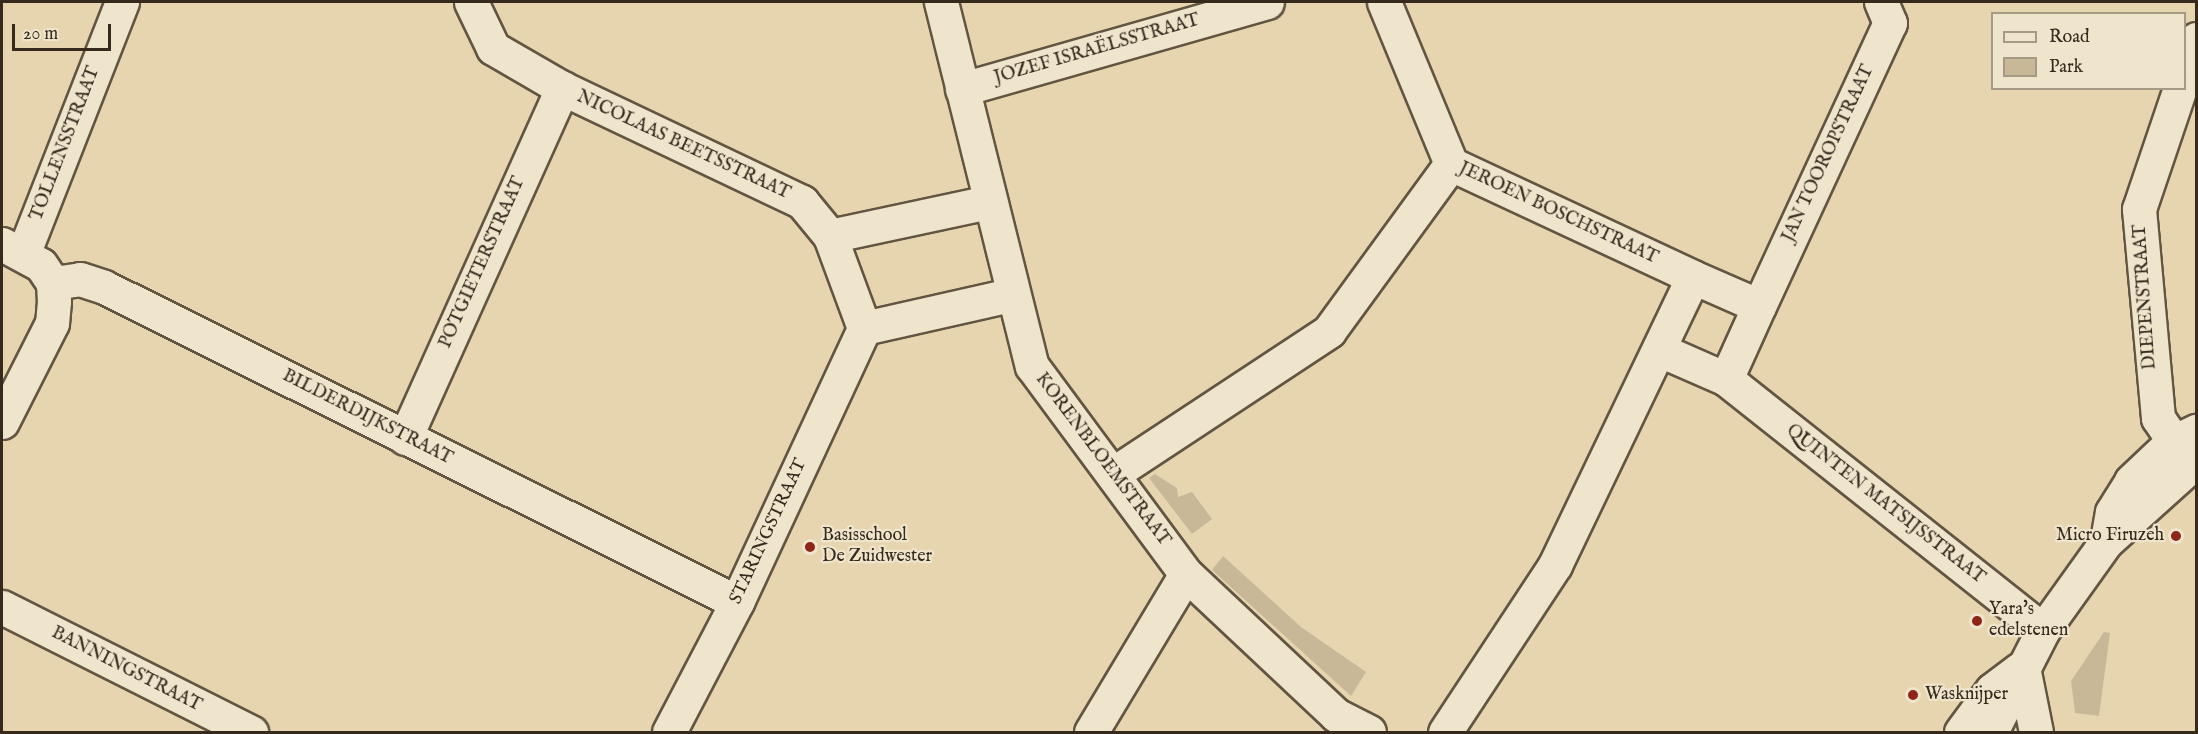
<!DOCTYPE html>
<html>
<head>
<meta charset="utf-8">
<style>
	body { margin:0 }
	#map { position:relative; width:2198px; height:734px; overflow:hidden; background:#e7d5b0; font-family:"IM FELL English",serif }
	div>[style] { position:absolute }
	.green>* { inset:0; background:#c9b897 }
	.roads { filter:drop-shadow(2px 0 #625542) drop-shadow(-2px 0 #625542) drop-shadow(0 2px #625542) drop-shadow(0 -2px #625542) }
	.minor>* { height:33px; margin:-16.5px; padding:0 16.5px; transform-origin:16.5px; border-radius:16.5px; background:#efe4cc }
	.tertiary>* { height:33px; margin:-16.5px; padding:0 16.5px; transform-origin:16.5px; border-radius:16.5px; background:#efe4cc }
	.dots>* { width:16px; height:16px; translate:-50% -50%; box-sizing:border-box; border:3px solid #efe4cc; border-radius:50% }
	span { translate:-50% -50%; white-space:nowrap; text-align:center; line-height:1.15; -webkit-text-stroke:4.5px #efe4cc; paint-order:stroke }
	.street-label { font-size:18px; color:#362a1d }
	.poi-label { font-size:18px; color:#362a1d }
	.right { translate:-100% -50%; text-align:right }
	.left { translate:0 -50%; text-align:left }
	.frame { position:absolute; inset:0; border:3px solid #362a1d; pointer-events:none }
	.legend { position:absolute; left:1991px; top:12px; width:195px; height:78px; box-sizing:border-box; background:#efe4cc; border:2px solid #a59a86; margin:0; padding:8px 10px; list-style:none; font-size:18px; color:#362a1d }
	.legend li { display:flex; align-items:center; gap:12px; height:30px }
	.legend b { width:30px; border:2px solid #a59a86 }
	.scale { position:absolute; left:12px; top:24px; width:99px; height:27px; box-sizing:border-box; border:3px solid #362a1d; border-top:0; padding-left:8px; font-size:18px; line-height:21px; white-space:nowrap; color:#362a1d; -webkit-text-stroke:4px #efe4cc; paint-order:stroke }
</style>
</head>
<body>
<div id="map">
	<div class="green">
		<i style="clip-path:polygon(1155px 474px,1177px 488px,1178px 497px,1192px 492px,1212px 519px,1192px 534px,1149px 478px)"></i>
		<i style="clip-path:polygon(1223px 556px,1301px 627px,1366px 672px,1351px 696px,1212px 570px)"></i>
		<i style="clip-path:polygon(2104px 632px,2110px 633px,2099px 716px,2075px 713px,2071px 681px)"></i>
	</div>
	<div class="roads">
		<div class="minor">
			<i style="left:471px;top:2px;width:51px;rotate:64.4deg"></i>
			<i style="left:493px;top:48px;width:80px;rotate:30.1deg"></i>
			<i style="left:562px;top:88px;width:266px;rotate:25.4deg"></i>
			<i style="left:802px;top:202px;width:44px;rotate:50.5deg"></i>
			<i style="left:830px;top:236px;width:162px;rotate:-12.1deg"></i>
			<i style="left:941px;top:2px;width:375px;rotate:76deg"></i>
			<i style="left:1032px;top:366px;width:259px;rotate:53.5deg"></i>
			<i style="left:1186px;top:574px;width:206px;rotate:43.2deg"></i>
			<i style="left:1336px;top:715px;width:37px;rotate:27deg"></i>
			<i style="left:1384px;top:2px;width:175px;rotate:67.5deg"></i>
			<i style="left:1451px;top:164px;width:267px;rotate:25deg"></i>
			<i style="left:2184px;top:74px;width:37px;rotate:-71deg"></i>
			<i style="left:2180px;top:88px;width:128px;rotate:108.7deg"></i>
			<i style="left:2139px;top:209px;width:210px;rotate:84.8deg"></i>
			<i style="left:2158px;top:418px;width:57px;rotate:55.8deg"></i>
			<i style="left:962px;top:89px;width:317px;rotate:-15.9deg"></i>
			<i style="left:2px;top:244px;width:44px;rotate:28.3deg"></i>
			<i style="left:41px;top:265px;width:22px;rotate:56deg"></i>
			<i style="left:53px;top:283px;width:18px;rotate:87deg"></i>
			<i style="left:54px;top:301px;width:22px;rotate:95deg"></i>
			<i style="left:52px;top:323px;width:111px;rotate:116.8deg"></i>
			<i style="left:24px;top:252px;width:269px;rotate:-68.6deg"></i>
			<i style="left:53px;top:283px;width:27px;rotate:-8deg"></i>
			<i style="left:80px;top:279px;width:25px;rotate:18deg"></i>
			<i style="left:104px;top:287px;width:707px;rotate:26.46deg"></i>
			<i style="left:1759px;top:306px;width:312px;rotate:-65.2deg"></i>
			<i style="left:1890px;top:23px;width:23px;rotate:-113deg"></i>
			<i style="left:864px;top:328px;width:151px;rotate:-12.7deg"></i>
			<i style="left:1726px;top:379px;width:404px;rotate:38.4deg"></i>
			<i style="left:405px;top:438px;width:384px;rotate:-65.8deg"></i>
			<i style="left:1114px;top:473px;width:258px;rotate:-33.4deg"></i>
			<i style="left:1329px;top:331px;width:207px;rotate:-53.9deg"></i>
			<i style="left:2px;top:607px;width:279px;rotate:26.7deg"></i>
			<i style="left:669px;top:732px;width:147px;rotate:-62.4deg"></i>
			<i style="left:737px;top:602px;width:302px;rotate:-65.1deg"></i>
			<i style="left:864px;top:328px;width:98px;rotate:-110.3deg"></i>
			<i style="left:1091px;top:732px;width:184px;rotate:-59deg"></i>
			<i style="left:1445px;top:732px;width:200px;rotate:-56.6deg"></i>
			<i style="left:1555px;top:565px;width:319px;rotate:-64.4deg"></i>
			<i style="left:1693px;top:277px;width:72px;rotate:23.7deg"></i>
			<i style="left:1759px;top:306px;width:80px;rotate:114.3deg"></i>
			<i style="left:1726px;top:379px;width:72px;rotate:-156.3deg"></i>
		</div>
		<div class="tertiary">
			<i style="left:2107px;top:540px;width:28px;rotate:-80deg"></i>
			<i style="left:2112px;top:512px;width:36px;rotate:-58deg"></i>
			<i style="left:2131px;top:481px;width:55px;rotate:-43.5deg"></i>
			<i style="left:2171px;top:443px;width:28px;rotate:-26deg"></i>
			<i style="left:2023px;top:667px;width:66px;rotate:78.7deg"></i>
			<i style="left:1961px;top:732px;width:52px;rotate:-53.6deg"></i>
			<i style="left:1992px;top:690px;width:34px;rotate:-37deg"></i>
			<i style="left:1991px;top:732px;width:114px;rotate:-63deg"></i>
			<i style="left:2043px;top:630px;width:108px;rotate:-54.4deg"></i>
			<i style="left:2106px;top:542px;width:121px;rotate:-42deg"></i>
		</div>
	</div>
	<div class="dots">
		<i style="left:2176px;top:536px;background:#8f2418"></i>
		<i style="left:810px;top:547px;background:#8f2418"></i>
		<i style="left:1977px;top:621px;background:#8f2418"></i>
		<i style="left:1913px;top:695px;background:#8f2418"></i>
	</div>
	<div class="street-label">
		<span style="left:1097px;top:50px;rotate:-16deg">JOZEF ISRAËLSSTRAAT</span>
		<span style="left:66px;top:144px;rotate:-69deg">TOLLENSSTRAAT</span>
		<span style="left:683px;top:146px;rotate:25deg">NICOLAAS BEETSSTRAAT</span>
		<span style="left:1829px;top:154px;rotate:-65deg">JAN TOOROPSTRAAT</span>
		<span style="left:1558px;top:214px;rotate:25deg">JEROEN BOSCHSTRAAT</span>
		<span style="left:483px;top:263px;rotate:-66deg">POTGIETERSTRAAT</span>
		<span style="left:2146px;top:297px;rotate:-94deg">DIEPENSTRAAT</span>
		<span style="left:367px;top:418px;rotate:27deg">BILDERDIJKSTRAAT</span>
		<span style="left:1102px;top:460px;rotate:53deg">KORENBLOEMSTRAAT</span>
		<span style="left:1885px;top:505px;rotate:38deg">QUINTEN MATSIJSSTRAAT</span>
		<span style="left:769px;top:532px;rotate:-65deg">STARINGSTRAAT</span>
		<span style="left:126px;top:670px;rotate:27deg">BANNINGSTRAAT</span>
	</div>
	<div class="poi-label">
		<span class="right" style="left:2164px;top:536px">Micro Firuzeh</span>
		<span class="left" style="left:822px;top:547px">Basisschool<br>De Zuidwester</span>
		<span class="left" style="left:1989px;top:621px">Yara's<br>edelstenen</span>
		<span class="left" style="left:1925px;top:695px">Wasknijper</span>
	</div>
	<div class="frame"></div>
	<ul class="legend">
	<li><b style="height:8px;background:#efe4cc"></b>Road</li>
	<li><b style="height:16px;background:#c9b897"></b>Park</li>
	</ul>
	<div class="scale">20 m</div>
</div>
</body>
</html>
